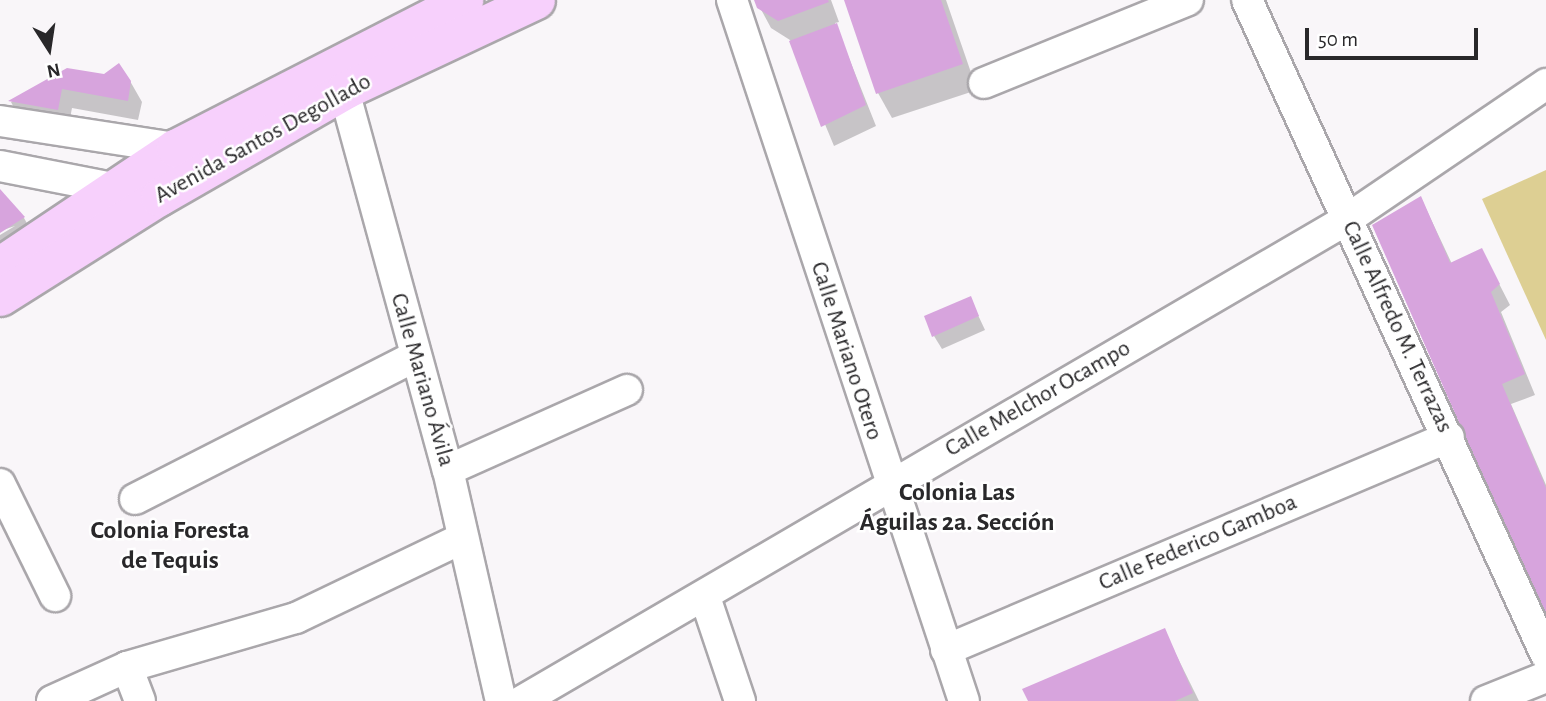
<!DOCTYPE html>
<html>
<head>
<meta charset="utf-8">
<style>
	body { margin:0 }
	#map { position:relative; width:1546px; height:701px; overflow:hidden; background:#f9f6f9; font-family:"Alegreya Sans",sans-serif }
	div>[style] { position:absolute }
	.green>* { inset:0; background:#ddcf93 }
	.shadow>* { inset:0; background:#0003 }
	.building>* { inset:0; background:#d7a4dd }
	.roads { filter:drop-shadow(2px 0 #aaa7ab) drop-shadow(-2px 0 #aaa7ab) drop-shadow(0 2px #aaa7ab) drop-shadow(0 -2px #aaa7ab) }
	.minor>* { height:30px; margin:-15px; padding:0 15px; transform-origin:15px; border-radius:15px; background:#fff }
	.major>* { height:37px; margin:-18.5px; padding:0 18.5px; transform-origin:18.5px; border-radius:18.5px; background:#f7d0fc }
	span { translate:-50% -50%; white-space:nowrap; text-align:center; line-height:1.15; -webkit-text-stroke:5px #fff; paint-order:stroke }
	.street-label { font-size:24px; color:#29282a }
	.neighbourhood-label { font-size:26px; color:#29282a; font-weight:700 }
	.north { position:absolute; left:14px; top:14px; width:70px; height:70px; -webkit-text-stroke:5px #fff; paint-order:stroke; rotate:168deg; font-size:19px; font-weight:700; line-height:28px; text-align:center; color:#29282a }
	.north::after { content:''; display:block; margin:auto; width:24px; height:32px; background:#29282a; clip-path:polygon(50% 0,100% 100%,50% 72%,0 100%) }
	.scale { position:absolute; left:1305px; top:28px; width:173px; height:32px; box-sizing:border-box; border:4px solid #29282a; border-top:0; padding-left:9px; font-size:21px; line-height:24px; white-space:nowrap; color:#29282a; -webkit-text-stroke:5px #fff; paint-order:stroke }
</style>
</head>
<body>
<div id="map">
	<div class="green">
		<i style="clip-path:polygon(1546px 170px,1546px 340px,1482px 199px)"></i>
	</div>
	<div class="shadow">
		<i style="clip-path:polygon(756px 0,831px 0,839px 22px,835px 23px,876px 126px,834px 146px,790px 40px,771px 28px)"></i>
		<i style="clip-path:polygon(846px 0,946px 0,977px 90px,892px 118px,878px 93px)"></i>
		<i style="clip-path:polygon(67px 70px,130px 81px,142px 102px,138px 120px,72px 108px,68px 129px,21px 121px,11px 102px)"></i>
		<i style="clip-path:polygon(0 192px,24px 218px,43px 252px,0 279px,0 235px,15px 226px,0 231px)"></i>
		<i style="clip-path:polygon(1421px 198px,1452px 264px,1492px 270px,1510px 305px,1501px 312px,1535px 395px,1511px 404px,1546px 485px,1546px 617px)"></i>
		<i style="clip-path:polygon(970px 298px,985px 330px,942px 349px,934px 336px)"></i>
		<i style="clip-path:polygon(1164px 630px,1199px 701px,1030px 701px)"></i>
	</div>
	<div class="building">
		<i style="clip-path:polygon(754px 0,828px 0,829px 2px,778px 21px,757px 8px)"></i>
		<i style="clip-path:polygon(844px 0,941px 0,963px 64px,876px 94px)"></i>
		<i style="clip-path:polygon(837px 23px,866px 105px,821px 127px,789px 41px)"></i>
		<i style="clip-path:polygon(119px 63px,131px 81px,128px 101px,62px 89px,58px 110px,8px 101px,67px 68px,104px 74px)"></i>
		<i style="clip-path:polygon(0 189px,25px 217px,0 233px)"></i>
		<i style="clip-path:polygon(1421px 196px,1450px 263px,1482px 248px,1500px 284px,1491px 292px,1525px 374px,1502px 384px,1546px 488px,1546px 620px,1372px 225px)"></i>
		<i style="clip-path:polygon(971px 296px,979px 316px,932px 337px,924px 316px)"></i>
		<i style="clip-path:polygon(1165px 628px,1193px 693px,1175px 701px,1028px 701px,1022px 689px)"></i>
	</div>
	<div class="roads">
		<div class="minor">
			<i style="left:732px;top:0;width:738px;rotate:71.69deg"></i>
			<i style="left:1247px;top:0;width:720px;rotate:65.46deg"></i>
			<i style="left:338px;top:69px;width:416px;rotate:74.7deg"></i>
			<i style="left:448px;top:470px;width:237px;rotate:77.1deg"></i>
			<i style="left:984px;top:83px;width:220px;rotate:-22.1deg"></i>
			<i style="left:0;top:121px;width:189px;rotate:8.8deg"></i>
			<i style="left:0;top:166px;width:129px;rotate:11.1deg"></i>
			<i style="left:448px;top:470px;width:196px;rotate:-24.1deg"></i>
			<i style="left:0;top:484px;width:125px;rotate:63.8deg"></i>
			<i style="left:135px;top:499px;width:313px;rotate:-27deg"></i>
			<i style="left:705px;top:597px;width:110px;rotate:71.4deg"></i>
			<i style="left:946px;top:650px;width:546px;rotate:-22.95deg"></i>
			<i style="left:127px;top:667px;width:36px;rotate:69deg"></i>
			<i style="left:52px;top:701px;width:82px;rotate:-24.4deg"></i>
			<i style="left:127px;top:667px;width:176px;rotate:-16.2deg"></i>
			<i style="left:296px;top:618px;width:185px;rotate:-25.6deg"></i>
			<i style="left:522px;top:701px;width:954px;rotate:-30.27deg"></i>
			<i style="left:1346px;top:220px;width:242px;rotate:-34.2deg"></i>
			<i style="left:1486px;top:701px;width:65px;rotate:-21.8deg"></i>
		</div>
		<div class="major">
			<i style="left:0;top:265px;width:211px;rotate:-33.8deg"></i>
			<i style="left:175px;top:148px;width:325px;rotate:-27.1deg"></i>
			<i style="left:0;top:297px;width:188px;rotate:-32.2deg"></i>
			<i style="left:159px;top:197px;width:215px;rotate:-29.9deg"></i>
			<i style="left:345px;top:90px;width:211px;rotate:-25.2deg"></i>
		</div>
	</div>
	<div class="street-label">
		<span style="left:263px;top:139px;rotate:-29deg">Avenida Santos Degollado</span>
		<span style="left:1397px;top:327px;rotate:65deg">Calle Alfredo M. Terrazas</span>
		<span style="left:846px;top:351px;rotate:72deg">Calle Mariano Otero</span>
		<span style="left:422px;top:380px;rotate:74deg">Calle Mariano Ávila</span>
		<span style="left:1038px;top:399px;rotate:-30deg">Calle Melchor Ocampo</span>
		<span style="left:1198px;top:543px;rotate:-23deg">Calle Federico Gamboa</span>
	</div>
	<div class="neighbourhood-label">
		<span style="left:957px;top:508px">Colonia Las<br>Águilas 2a. Sección</span>
		<span style="left:170px;top:546px">Colonia Foresta<br>de Tequis</span>
	</div>
	<div class="north">N</div>
	<div class="scale">50 m</div>
</div>
</body>
</html>
